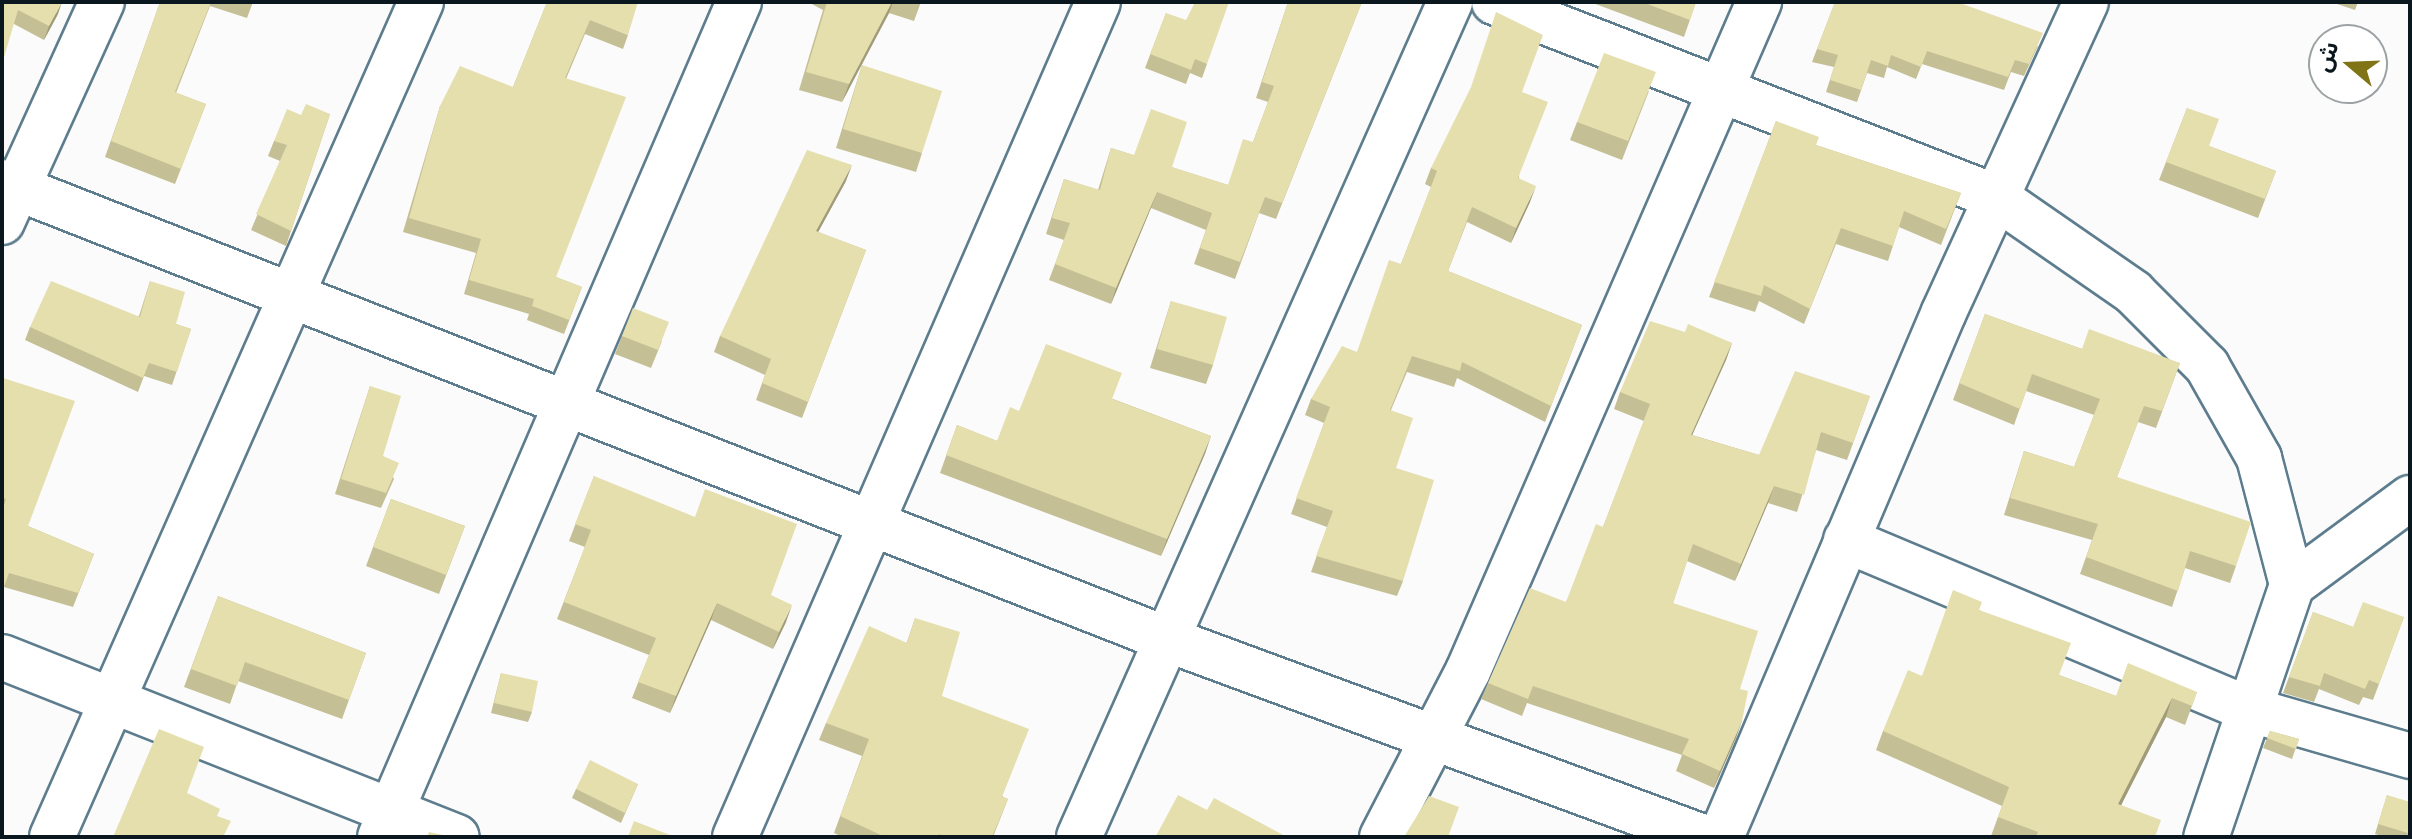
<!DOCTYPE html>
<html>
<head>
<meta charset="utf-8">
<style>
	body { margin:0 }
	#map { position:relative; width:2412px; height:839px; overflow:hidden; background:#fbfbfb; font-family:"Fira Sans","Noto Sans Arabic",sans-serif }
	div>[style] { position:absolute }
	.roads { filter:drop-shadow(2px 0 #5d7d8e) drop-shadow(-2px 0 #5d7d8e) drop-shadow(0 2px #5d7d8e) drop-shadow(0 -2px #5d7d8e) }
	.minor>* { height:44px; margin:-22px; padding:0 22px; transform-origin:22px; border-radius:22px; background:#fff }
	.wall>* { inset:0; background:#c5bf95 }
	.shaded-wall>* { inset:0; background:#a09b79 }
	.building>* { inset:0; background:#e5dead }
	span { translate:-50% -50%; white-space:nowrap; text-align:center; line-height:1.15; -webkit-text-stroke:6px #fff; paint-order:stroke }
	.frame { position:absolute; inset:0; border:4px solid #0a171e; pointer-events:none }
	.north { position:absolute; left:2308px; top:24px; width:80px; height:80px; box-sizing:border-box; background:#fff; border:2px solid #9da2a5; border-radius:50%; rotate:289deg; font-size:22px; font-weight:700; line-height:32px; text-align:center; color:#0a171e }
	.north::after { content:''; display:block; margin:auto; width:28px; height:36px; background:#817417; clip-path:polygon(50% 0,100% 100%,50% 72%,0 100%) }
</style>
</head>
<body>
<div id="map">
	<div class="roads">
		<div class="minor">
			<i style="left:1494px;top:2px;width:539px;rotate:21.23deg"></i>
			<i style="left:1996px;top:197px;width:167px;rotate:34.7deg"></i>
			<i style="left:2133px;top:292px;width:105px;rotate:45deg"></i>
			<i style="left:2207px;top:366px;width:106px;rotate:60.5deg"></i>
			<i style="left:2259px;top:458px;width:131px;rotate:75.4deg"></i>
			<i style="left:2292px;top:585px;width:266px;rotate:108.8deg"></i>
			<i style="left:2px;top:182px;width:1254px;rotate:21.43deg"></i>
			<i style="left:1169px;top:640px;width:569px;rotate:20.25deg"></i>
			<i style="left:2px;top:222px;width:242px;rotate:-65.6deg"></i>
			<i style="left:1846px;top:540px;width:439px;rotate:22.8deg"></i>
			<i style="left:2251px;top:710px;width:166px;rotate:16.1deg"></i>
			<i style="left:2292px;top:585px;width:147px;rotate:-36.4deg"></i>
			<i style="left:2px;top:657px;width:489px;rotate:21.6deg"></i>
			<i style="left:52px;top:837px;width:913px;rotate:-66.16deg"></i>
			<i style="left:380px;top:837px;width:909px;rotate:-66.74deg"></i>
			<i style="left:735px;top:837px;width:910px;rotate:-66.5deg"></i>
			<i style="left:1079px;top:837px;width:914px;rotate:-66.04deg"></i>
			<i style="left:1382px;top:837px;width:187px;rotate:-62.6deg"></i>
			<i style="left:1468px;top:671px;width:730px;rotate:-66.49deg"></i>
			<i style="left:1721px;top:837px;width:570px;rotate:-66.99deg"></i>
			<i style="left:1944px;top:312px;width:341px;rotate:-65.4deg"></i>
		</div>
	</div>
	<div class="wall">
		<i style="clip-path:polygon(2px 2px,58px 14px,44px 40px,14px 24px)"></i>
		<i style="clip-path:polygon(160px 2px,253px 2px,247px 18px,210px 6px,176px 93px,206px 104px,175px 184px,105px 157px)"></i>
		<i style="clip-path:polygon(547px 2px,628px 35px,623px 49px,585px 34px,566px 79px,556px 277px,582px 287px,564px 334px,527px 320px,529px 314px,464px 294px,476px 253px,403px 232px,440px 106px,513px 87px)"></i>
		<i style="clip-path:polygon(808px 2px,921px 2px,914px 21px,889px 13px,842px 102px,799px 90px,823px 10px)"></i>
		<i style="clip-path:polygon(1288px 2px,1362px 2px,1276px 219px,1259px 213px,1235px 279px,1194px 264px,1206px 230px,1151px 208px,1111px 304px,1049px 280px,1064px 240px,1046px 234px,1064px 179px,1098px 190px,1111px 148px,1228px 185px,1253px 142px,1268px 102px,1256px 98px)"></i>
		<i style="clip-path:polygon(1590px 2px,1696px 2px,1684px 37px)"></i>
		<i style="clip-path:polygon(1835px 2px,2038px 46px,2024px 76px,2011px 72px,2004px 90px,1922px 64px,1916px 79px,1887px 67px,1884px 78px,1867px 73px,1857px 102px,1826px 92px,1834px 67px,1812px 62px)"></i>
		<i style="clip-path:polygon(2331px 2px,2358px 2px,2355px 10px)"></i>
		<i style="clip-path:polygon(1166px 13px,1207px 64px,1202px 78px,1190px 73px,1186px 84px,1145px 68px)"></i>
		<i style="clip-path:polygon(862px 65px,922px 153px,916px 172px,836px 148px)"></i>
		<i style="clip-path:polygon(1649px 91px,1622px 160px,1570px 140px,1577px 122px)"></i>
		<i style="clip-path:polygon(1522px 92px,1519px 178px,1530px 202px,1511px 243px,1467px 222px,1448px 271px,1582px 325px,1545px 422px,1457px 378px,1454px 387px,1407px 372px,1391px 410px,1396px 468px,1403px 581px,1397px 596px,1311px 572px,1327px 527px,1291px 514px,1324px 423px,1305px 415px,1311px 399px,1357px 352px,1401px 264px,1431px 187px,1425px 184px,1431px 168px)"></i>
		<i style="clip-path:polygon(2187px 108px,2209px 146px,2276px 171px,2258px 218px,2159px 180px)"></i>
		<i style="clip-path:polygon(330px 114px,286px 246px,251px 230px,280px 161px,268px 156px,274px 141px,301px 115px)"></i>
		<i style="clip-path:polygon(1776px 121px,1816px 145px,1961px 193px,1941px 245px,1899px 227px,1888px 261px,1836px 244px,1804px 324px,1759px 301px,1755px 312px,1709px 297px)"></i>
		<i style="clip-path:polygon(846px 181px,818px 232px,866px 250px,802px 418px,756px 400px,765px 375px,714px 352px,720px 336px)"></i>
		<i style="clip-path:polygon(150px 281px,176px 324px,191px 329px,172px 385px,144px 376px,138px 392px,25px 340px,30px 327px,139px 316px)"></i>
		<i style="clip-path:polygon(1171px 301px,1213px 365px,1206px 384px,1150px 368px)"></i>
		<i style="clip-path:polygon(1985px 314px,2082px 349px,2180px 363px,2156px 428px,2138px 422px,2117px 477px,2236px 566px,2230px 583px,2185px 568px,2172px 607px,2080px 574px,2092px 540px,2004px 515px,2024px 451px,2074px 467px,2094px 415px,2026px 391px,2014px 425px,1953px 400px)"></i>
		<i style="clip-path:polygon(1685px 332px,1732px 343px,1726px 360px,1692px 435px,1759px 455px,1870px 396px,1847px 460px,1816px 450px,1797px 512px,1768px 503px,1735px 581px,1687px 561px,1673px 603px,1740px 689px,1742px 721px,1714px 788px,1676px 771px,1682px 755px,1527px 703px,1522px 716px,1481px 699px,1488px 683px,1566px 602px,1603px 527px,1644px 421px,1614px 409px,1620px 392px)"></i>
		<i style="clip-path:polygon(622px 336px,662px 341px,651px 368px,615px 354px)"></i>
		<i style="clip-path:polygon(2px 381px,28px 526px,94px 554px,73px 607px,4px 587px,2px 593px)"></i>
		<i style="clip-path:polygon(370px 386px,383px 456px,394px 479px,381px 508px,335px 494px)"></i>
		<i style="clip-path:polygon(1113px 399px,1211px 436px,1161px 556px,940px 473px,957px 425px,997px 441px,1019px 411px)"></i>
		<i style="clip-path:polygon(594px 476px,771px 595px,786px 622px,773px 649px,711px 620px,670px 713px,632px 698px,649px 655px,557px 619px,585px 547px,569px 541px)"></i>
		<i style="clip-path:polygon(391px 499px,465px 526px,439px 594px,366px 566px)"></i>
		<i style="clip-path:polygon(218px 596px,366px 653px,342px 719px,238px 681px,230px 704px,184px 687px)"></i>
		<i style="clip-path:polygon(1980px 610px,2059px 675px,2116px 696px,2197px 692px,2185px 725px,2166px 717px,2121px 805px,2155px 837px,1994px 837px,1991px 836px,2002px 806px,1876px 750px,1883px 731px,1922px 676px)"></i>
		<i style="clip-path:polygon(2313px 612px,2353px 627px,2404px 617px,2373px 700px,2363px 697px,2359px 705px,2319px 689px,2314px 702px,2283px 693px)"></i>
		<i style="clip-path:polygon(915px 618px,942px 696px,1003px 797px,1008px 799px,993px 837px,843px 837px,834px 833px,862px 756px,819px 740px,826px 723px,907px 642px)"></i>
		<i style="clip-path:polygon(501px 673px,532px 712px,528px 722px,491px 713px)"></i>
		<i style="clip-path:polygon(2270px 731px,2299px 739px,2292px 759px,2263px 748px)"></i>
		<i style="clip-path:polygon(638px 784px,621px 823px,572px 798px,576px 789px)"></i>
		<i style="clip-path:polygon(2387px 795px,2410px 826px,2407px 837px,2385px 837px,2375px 834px)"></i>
	</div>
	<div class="shaded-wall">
		<i style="clip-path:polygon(62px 2px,58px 14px,44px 40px,49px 26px)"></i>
		<i style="clip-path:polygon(892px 2px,893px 2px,889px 13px,842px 102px,849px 84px)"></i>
		<i style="clip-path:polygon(852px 165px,846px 181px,810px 247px,816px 231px)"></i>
		<i style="clip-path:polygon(1536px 186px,1530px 202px,1511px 243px,1516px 228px)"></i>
		<i style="clip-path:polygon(1157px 192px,1151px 208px,1111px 304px,1116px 288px)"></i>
		<i style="clip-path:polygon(1732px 343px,1726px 360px,1685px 451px,1691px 435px)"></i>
		<i style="clip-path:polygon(1211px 436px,1205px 454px,1161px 556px,1167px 539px)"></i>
		<i style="clip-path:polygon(1774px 486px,1768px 503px,1735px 581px,1741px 564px)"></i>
		<i style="clip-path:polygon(717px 603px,711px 620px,670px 713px,676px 696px)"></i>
		<i style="clip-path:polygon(792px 605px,786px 622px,773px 649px,779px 632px)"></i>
		<i style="clip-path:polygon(2172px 698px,2166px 717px,2112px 823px,2118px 804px)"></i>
		<i style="clip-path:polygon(1742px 721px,1736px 738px,1714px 788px,1720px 771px)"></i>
	</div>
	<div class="building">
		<i style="clip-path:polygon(2px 2px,62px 2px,49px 26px,18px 10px,2px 64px)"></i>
		<i style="clip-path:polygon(160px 2px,211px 2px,175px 92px,206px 104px,181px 169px,111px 141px)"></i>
		<i style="clip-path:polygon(547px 2px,638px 2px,628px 35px,590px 20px,565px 78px,626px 97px,556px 277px,582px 287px,569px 320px,532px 306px,534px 299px,469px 280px,481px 239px,409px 218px,440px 106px,460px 66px,513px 87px)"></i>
		<i style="clip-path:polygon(827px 2px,892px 2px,849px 84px,806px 72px)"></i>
		<i style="clip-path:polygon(1195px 2px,1229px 2px,1207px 64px,1195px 59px,1191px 70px,1150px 54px,1166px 13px,1186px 20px)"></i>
		<i style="clip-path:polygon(1288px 2px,1362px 2px,1282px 203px,1265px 197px,1240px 262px,1200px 248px,1212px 213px,1157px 192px,1116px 288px,1055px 264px,1070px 223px,1052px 218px,1064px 179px,1100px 190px,1111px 148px,1134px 155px,1151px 109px,1187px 122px,1172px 167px,1228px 185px,1243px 139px,1253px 142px,1274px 86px,1262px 82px)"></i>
		<i style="clip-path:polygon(1642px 2px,1696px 2px,1690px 20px)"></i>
		<i style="clip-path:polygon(1835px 2px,1957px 2px,2043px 33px,2029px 64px,2015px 60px,2008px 77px,1927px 51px,1921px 67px,1891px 55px,1888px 66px,1871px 60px,1861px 90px,1830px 80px,1838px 55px,1817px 49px)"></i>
		<i style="clip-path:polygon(1496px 12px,1543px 35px,1522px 92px,1548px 102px,1518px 178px,1536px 186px,1516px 228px,1472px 207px,1448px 271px,1582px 325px,1551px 406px,1462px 362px,1460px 371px,1412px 356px,1390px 410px,1413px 418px,1396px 468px,1434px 480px,1403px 581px,1316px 556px,1333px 511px,1296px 498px,1330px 407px,1311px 399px,1342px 346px,1357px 352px,1389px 260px,1401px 264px,1437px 171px,1431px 168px,1471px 87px)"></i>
		<i style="clip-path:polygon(1604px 53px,1656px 72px,1628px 141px,1577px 122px)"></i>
		<i style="clip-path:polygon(862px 65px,942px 91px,922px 153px,843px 129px)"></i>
		<i style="clip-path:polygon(306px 104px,330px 114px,291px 231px,256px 214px,287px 145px,274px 141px,287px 109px,301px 115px)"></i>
		<i style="clip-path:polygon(2187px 108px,2219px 119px,2209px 146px,2276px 171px,2265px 199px,2166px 162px)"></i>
		<i style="clip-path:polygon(1776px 121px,1819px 137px,1816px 145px,1961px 193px,1946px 229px,1904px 211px,1893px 246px,1841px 228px,1810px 309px,1764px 285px,1761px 296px,1714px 282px)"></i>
		<i style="clip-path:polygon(807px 150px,852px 165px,816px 231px,866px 250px,808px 402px,762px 383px,771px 359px,720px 336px)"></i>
		<i style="clip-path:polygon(51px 281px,140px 317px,150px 281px,185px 292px,176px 324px,191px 329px,177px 372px,149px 363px,143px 378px,30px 327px)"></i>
		<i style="clip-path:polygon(1171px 301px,1227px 317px,1213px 365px,1157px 349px)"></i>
		<i style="clip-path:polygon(633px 308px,669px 322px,658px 350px,622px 336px)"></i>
		<i style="clip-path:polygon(1985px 314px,2082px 349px,2089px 329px,2180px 363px,2162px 411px,2144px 406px,2117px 477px,2251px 522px,2236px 566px,2190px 551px,2178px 591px,2086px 557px,2098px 524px,2010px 498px,2024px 451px,2074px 467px,2100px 399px,2032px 374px,2020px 409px,1959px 383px)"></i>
		<i style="clip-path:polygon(1650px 321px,1685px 332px,1688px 324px,1732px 343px,1691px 435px,1759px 455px,1795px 371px,1870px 396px,1853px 443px,1821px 432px,1804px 495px,1774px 486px,1741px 564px,1693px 544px,1673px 603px,1758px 631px,1740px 689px,1748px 691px,1742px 721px,1720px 771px,1682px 754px,1689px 739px,1533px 686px,1528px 699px,1488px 683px,1530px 588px,1566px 602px,1596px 524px,1603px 527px,1650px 404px,1620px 392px)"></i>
		<i style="clip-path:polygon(1046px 344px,1122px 373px,1112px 399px,1211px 436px,1167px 539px,946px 455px,957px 425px,997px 441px,1010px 407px,1019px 411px)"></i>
		<i style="clip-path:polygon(3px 378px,75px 401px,28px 526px,94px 554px,78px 593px,9px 573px,4px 587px,2px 586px,2px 511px,6px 499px,2px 498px,2px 381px)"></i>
		<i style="clip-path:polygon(370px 386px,401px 396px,383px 456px,399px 463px,386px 493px,341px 479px)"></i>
		<i style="clip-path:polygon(594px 476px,695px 517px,705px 489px,797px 524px,771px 595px,792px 605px,779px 632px,717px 603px,676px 696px,638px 682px,656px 638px,564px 602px,591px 530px,575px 524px)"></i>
		<i style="clip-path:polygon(391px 499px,465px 526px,446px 575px,373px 547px)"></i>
		<i style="clip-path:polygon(1953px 590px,1982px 602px,1979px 610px,2071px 643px,2059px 675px,2116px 696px,2128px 663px,2197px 692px,2192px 706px,2172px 698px,2118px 804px,2161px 820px,2155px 837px,2036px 837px,2038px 832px,1998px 817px,2009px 787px,1883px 731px,1908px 670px,1922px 676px)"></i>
		<i style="clip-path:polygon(218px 596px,366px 653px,349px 700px,245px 662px,237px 686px,191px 669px)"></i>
		<i style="clip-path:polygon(2363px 602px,2404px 617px,2379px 684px,2369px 680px,2365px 689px,2324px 673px,2320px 686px,2289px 677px,2313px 612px,2353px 627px)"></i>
		<i style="clip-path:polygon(915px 618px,960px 632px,942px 696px,1029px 729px,1002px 797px,1008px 799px,992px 837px,945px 837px,939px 834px,938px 837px,885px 837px,840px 816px,869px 739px,826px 723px,869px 626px,907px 643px)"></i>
		<i style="clip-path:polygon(501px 673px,538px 681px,532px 712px,494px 703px)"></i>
		<i style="clip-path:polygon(159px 729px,204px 747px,187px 793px,220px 809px,217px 816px,231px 821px,223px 837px,113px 837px)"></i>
		<i style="clip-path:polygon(2270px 731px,2299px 739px,2296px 749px,2267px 738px)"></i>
		<i style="clip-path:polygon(590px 760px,638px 784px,625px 813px,576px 789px)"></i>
		<i style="clip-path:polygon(1178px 795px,1207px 810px,1214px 798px,1287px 837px,1158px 837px,1156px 836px)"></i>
		<i style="clip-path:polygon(2387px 795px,2410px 802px,2410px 826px,2408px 833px,2378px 824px)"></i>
		<i style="clip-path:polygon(1429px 796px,1459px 807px,1448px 837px,1404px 837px)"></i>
		<i style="clip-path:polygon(634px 821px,675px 837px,628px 837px)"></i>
		<i style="clip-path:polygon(429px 832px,452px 837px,427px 837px)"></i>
	</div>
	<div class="frame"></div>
	<div class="north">ش</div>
</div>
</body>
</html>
